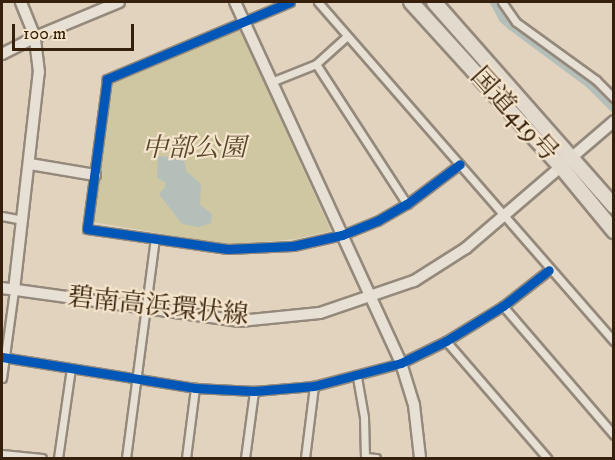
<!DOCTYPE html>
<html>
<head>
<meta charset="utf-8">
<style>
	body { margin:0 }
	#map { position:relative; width:615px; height:460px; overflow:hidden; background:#e2d3bf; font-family:"IM FELL DW Pica","Noto Serif JP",serif }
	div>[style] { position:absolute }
	.green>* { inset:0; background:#cec7a1 }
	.water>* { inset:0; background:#b4bfba }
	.canal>* { height:8px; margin:-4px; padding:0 4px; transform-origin:4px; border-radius:4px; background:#b4bfba }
	.roads { filter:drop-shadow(2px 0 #94897b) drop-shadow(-2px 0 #94897b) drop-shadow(0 2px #94897b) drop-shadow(0 -2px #94897b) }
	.street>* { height:7px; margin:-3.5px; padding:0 3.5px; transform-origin:3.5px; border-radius:3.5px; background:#e7e0d5 }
	.secondary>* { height:10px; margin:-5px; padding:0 5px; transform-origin:5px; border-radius:5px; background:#e7e0d5 }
	.highway>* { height:14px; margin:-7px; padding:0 7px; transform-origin:7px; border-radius:7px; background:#e3dace }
	.cycleway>* { height:9px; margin:-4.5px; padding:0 4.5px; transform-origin:4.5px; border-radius:4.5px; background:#0057b8 }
	span { translate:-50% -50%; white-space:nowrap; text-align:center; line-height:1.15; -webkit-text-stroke:4.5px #f5e4cc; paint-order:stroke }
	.street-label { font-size:26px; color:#36200c }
	.park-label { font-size:26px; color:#58472b; font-style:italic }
	.frame { position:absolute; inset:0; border:3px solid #36200c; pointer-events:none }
	.scale { position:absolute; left:12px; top:24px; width:122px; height:27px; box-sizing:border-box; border:3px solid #36200c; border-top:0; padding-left:8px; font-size:18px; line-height:21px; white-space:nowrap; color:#36200c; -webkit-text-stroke:4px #f5e4cc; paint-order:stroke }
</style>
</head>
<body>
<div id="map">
	<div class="green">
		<i style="clip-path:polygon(239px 28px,331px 231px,295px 239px,229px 245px,93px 222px,113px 82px)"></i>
	</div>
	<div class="water">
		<i style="clip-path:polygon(177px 153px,183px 153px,186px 171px,201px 184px,200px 205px,212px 214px,211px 223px,199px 227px,182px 224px,159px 194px,165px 187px,165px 182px,157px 178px,158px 156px,169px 157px)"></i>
	</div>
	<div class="canal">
		<i style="left:494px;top:2px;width:19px;rotate:62deg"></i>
		<i style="left:503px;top:19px;width:11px;rotate:41deg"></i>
		<i style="left:511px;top:26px;width:97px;rotate:36.6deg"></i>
		<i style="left:589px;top:84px;width:35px;rotate:45deg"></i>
	</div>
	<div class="roads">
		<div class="street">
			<i style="left:290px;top:2px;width:199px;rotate:157.2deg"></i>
			<i style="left:107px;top:79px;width:151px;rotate:97.6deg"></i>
			<i style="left:87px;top:229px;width:142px;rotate:8.1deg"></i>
			<i style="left:228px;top:249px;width:65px;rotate:-2.6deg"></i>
			<i style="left:293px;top:246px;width:50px;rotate:-12.7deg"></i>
			<i style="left:342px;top:235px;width:38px;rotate:-22deg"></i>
			<i style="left:377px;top:221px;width:34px;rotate:-30deg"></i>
			<i style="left:407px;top:204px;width:66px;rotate:-37deg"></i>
			<i style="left:318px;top:2px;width:450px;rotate:48.9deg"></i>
			<i style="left:502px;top:2px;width:24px;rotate:55deg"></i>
			<i style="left:516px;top:22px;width:99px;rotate:35.9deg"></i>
			<i style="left:596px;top:80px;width:25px;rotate:45deg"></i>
			<i style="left:316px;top:64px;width:167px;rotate:57deg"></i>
			<i style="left:271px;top:82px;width:48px;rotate:-21.8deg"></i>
			<i style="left:316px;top:64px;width:42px;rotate:-42.1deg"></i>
			<i style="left:2px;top:216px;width:21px;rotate:11deg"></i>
			<i style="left:503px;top:306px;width:170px;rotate:49.3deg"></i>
			<i style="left:446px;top:341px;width:155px;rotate:49.2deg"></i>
			<i style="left:2px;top:357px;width:195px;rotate:9.1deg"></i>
			<i style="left:195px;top:388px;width:59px;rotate:2.9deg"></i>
			<i style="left:254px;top:391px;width:60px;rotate:-4.8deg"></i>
			<i style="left:314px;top:386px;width:90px;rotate:-14.8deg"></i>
			<i style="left:401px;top:363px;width:50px;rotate:-26.1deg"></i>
			<i style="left:446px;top:341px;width:67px;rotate:-31.6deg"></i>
			<i style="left:503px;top:306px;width:58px;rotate:-38deg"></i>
			<i style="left:357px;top:377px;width:41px;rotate:80.1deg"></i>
			<i style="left:364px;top:417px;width:41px;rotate:88.6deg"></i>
			<i style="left:2px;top:378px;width:89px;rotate:-82.2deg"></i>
			<i style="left:2px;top:454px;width:40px;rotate:5.7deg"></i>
			<i style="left:365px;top:457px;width:11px;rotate:5deg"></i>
			<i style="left:58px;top:458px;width:91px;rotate:-81.8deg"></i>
			<i style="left:126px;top:458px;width:221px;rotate:-82.5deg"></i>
			<i style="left:186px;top:458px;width:71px;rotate:-82.7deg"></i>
			<i style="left:245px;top:458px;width:68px;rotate:-82.3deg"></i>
			<i style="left:305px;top:458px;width:73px;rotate:-82.9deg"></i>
		</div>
		<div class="secondary">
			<i style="left:235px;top:2px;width:397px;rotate:65.3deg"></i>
			<i style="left:401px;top:363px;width:44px;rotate:72.8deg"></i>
			<i style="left:414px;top:405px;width:53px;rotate:83.5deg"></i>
			<i style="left:2px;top:54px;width:37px;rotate:-27deg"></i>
			<i style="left:35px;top:37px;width:91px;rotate:-22.6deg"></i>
			<i style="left:30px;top:164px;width:66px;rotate:9.6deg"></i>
			<i style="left:2px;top:288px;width:240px;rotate:7.9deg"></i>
			<i style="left:240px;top:321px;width:80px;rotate:-5.7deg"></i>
			<i style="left:320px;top:313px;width:99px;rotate:-18.8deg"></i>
			<i style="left:414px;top:281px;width:62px;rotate:-32.4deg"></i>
			<i style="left:466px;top:248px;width:195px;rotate:-40.6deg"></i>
			<i style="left:14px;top:290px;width:219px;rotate:-83.5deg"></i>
			<i style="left:39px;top:72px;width:35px;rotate:-97deg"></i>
			<i style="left:35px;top:37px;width:38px;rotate:-112deg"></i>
		</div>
		<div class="highway">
			<i style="left:411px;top:2px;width:224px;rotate:47.7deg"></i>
			<i style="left:562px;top:168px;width:82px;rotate:50.5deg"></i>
			<i style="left:434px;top:2px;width:272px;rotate:48.6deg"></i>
		</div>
	</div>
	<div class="cycleway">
		<i style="left:290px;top:2px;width:199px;rotate:157.2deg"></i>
		<i style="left:107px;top:79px;width:151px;rotate:97.6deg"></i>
		<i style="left:87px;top:229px;width:142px;rotate:8.1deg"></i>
		<i style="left:228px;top:249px;width:65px;rotate:-2.6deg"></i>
		<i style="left:293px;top:246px;width:50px;rotate:-12.7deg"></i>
		<i style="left:342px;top:235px;width:38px;rotate:-22deg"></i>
		<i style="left:377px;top:221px;width:34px;rotate:-30deg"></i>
		<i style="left:407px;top:204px;width:66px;rotate:-37deg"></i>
		<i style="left:2px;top:357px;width:195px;rotate:9.1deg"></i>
		<i style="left:195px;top:388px;width:59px;rotate:2.9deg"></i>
		<i style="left:254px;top:391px;width:60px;rotate:-4.8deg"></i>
		<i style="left:314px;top:386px;width:90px;rotate:-14.8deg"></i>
		<i style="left:401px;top:363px;width:50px;rotate:-26.1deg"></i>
		<i style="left:446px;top:341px;width:67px;rotate:-31.6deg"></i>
		<i style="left:503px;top:306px;width:58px;rotate:-38deg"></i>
	</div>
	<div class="street-label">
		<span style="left:514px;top:115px;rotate:48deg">国道419号</span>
		<span style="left:158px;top:307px;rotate:6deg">碧南高浜環状線</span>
	</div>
	<div class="park-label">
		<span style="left:194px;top:149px">中部公園</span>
	</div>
	<div class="frame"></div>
	<div class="scale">100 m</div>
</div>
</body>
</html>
